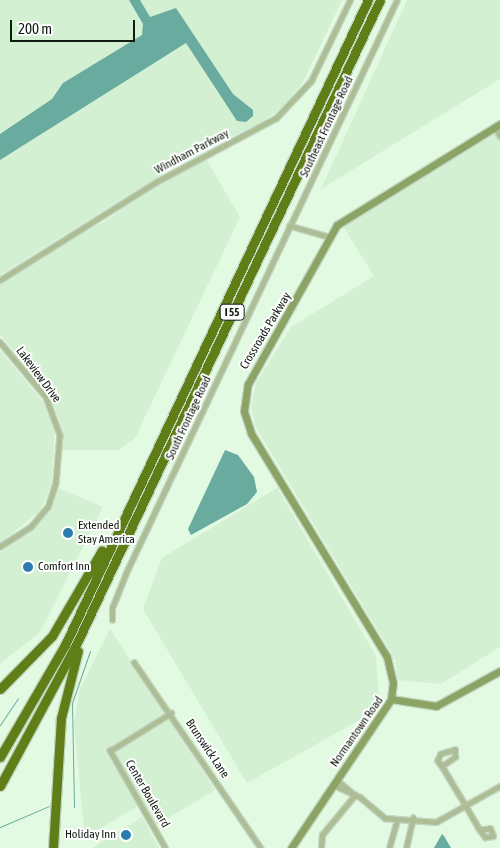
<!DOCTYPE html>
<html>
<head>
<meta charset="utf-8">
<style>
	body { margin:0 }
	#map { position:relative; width:500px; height:848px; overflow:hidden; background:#e3fae2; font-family:"Asap Condensed",sans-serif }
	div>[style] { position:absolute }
	.built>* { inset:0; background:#d3f0d2 }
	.water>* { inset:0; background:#6aaba0 }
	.stream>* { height:1px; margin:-0.5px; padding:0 0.5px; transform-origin:0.5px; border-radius:0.5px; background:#6aaba0 }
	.roads { filter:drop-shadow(1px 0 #c2d6c1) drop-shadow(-1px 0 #c2d6c1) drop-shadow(0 1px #c2d6c1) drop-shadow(0 -1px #c2d6c1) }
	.street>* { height:4.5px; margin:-2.25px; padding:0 2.25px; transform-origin:2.25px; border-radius:2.25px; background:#adbd95 }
	.secondary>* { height:7px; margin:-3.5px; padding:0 3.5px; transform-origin:3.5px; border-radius:3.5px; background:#8ca366 }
	.highway>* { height:9px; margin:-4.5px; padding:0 4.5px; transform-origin:4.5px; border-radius:4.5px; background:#5f7e18 }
	.dots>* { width:14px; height:14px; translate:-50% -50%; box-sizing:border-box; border:2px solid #fff; border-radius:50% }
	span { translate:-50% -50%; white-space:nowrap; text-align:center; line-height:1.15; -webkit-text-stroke:4px #fff; paint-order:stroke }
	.shield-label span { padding:1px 4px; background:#fff; border:1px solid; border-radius:4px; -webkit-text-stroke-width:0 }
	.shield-label { font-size:11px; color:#131c13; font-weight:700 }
	.street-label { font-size:12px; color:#131c13 }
	.poi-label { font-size:12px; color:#131c13 }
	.left { translate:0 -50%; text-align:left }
	.right { translate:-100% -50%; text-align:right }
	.scale { position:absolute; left:10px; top:20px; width:125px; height:22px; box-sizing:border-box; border:2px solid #131c13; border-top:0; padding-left:6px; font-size:15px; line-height:18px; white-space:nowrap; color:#131c13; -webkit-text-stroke:4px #fff; paint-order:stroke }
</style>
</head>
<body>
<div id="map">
	<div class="built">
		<i style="clip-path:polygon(0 0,342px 0,303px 82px,284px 106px,262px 122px,188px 158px,0 275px)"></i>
		<i style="clip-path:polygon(407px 0,500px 0,500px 79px,321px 189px)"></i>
		<i style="clip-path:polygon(500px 129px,500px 647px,441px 684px,398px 680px,395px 659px,255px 426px,251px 405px,256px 383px,291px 327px,374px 276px,343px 226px)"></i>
		<i style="clip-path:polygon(205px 157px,240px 217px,135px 438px,119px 450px,62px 450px,60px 422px,50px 398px,0 334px,0 285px,58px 244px,104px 222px,152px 187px)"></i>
		<i style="clip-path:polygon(0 350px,44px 403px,54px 430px,54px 449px,51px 486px,40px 511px,0 543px)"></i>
		<i style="clip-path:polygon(58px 488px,103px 507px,40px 632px,0 664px,0 552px,35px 528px)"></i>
		<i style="clip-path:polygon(277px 488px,376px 656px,379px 696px,367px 716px,247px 783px,143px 609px,162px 558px)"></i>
		<i style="clip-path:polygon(110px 629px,215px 790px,157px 825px,143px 803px,85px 838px,74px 724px,80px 689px)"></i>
		<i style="clip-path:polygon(142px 817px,159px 848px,92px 848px)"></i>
	</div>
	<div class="water">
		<i style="clip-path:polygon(129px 0,140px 0,150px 17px,176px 8px,233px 94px,253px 110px,253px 116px,246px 122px,237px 121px,186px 43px,0 160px,0 134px,52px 99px,63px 83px,142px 35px,143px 24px)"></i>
		<i style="clip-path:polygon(225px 450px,238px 455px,254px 477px,257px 492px,247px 504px,191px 535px,188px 529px)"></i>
		<i style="clip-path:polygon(442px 834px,444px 836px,451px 848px,434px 848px)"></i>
	</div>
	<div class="stream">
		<i style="left:0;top:725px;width:32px;rotate:-56deg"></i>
		<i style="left:74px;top:807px;width:104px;rotate:-91.1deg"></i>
		<i style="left:72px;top:703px;width:55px;rotate:-70.9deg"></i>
		<i style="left:0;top:827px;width:53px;rotate:-23.2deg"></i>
	</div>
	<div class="roads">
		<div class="street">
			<i style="left:495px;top:127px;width:10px;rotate:61deg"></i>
			<i style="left:328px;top:237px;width:40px;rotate:-164deg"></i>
			<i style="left:290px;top:226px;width:250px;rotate:-64.7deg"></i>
			<i style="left:0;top:280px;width:184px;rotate:-32.1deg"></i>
			<i style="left:156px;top:182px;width:136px;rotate:-28.1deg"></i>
			<i style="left:276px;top:118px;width:51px;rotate:-46.6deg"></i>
			<i style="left:311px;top:81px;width:90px;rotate:-64.3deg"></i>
			<i style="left:0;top:342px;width:72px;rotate:50.1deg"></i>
			<i style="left:46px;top:397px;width:40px;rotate:69.8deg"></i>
			<i style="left:60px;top:435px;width:48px;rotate:94.8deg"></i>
			<i style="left:56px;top:483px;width:25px;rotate:108deg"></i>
			<i style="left:48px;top:507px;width:26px;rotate:130deg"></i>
			<i style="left:31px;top:527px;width:37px;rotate:147deg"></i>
			<i style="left:112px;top:620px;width:12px;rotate:-90deg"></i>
			<i style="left:112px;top:608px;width:35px;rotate:-68deg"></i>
			<i style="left:125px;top:575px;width:386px;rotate:-64.7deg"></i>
			<i style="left:134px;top:662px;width:225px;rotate:55.7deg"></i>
			<i style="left:442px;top:766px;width:16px;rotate:-35deg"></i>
			<i style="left:455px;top:757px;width:7px;rotate:-90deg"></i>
			<i style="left:455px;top:750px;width:15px;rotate:164deg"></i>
			<i style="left:441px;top:754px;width:7px;rotate:117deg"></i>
			<i style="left:438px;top:760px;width:2px;rotate:63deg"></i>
			<i style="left:439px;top:762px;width:11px;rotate:56deg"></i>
			<i style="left:445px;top:771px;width:41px;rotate:59deg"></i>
			<i style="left:466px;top:806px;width:24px;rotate:60deg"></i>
			<i style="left:478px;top:827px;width:4px;rotate:56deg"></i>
			<i style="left:480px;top:830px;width:9px;rotate:54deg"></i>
			<i style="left:485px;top:837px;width:8px;rotate:-7deg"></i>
			<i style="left:493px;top:836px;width:8px;rotate:-113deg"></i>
			<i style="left:490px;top:829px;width:10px;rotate:174deg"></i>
			<i style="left:337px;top:780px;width:23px;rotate:40deg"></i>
			<i style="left:334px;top:785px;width:29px;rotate:25deg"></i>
			<i style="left:360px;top:797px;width:33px;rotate:40deg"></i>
			<i style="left:385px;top:818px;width:51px;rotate:4.5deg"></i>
			<i style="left:436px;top:822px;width:73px;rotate:-29.4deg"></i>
			<i style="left:165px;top:848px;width:112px;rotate:-119.6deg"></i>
			<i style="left:110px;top:751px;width:72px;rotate:-31.9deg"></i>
			<i style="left:321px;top:848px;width:13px;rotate:-86deg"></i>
			<i style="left:322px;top:835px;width:52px;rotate:-50.5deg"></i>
			<i style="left:389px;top:848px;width:29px;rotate:-74deg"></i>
			<i style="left:406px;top:848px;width:31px;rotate:-77deg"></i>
		</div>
		<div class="secondary">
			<i style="left:391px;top:699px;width:46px;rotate:8.8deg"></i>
			<i style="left:436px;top:706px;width:73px;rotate:-28.7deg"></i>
			<i style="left:291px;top:848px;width:179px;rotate:-56.1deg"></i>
			<i style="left:391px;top:699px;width:16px;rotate:-83deg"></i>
			<i style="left:393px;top:683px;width:27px;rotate:-103deg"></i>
			<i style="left:387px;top:657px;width:262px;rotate:-121.3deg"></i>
			<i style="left:251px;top:433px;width:23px;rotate:-108deg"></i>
			<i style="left:244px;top:411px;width:27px;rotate:-82deg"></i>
			<i style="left:248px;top:384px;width:182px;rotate:-60.8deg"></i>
			<i style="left:337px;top:225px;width:192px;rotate:-31.8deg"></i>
		</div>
		<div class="highway">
			<i style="left:0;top:689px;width:74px;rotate:-45.5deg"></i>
			<i style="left:52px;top:636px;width:99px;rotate:-59.8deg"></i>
			<i style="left:0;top:757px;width:129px;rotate:-59.9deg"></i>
			<i style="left:65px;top:645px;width:713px;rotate:-64.84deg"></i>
			<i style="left:0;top:786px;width:158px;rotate:-61.7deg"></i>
			<i style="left:75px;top:647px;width:715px;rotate:-64.76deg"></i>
			<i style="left:53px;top:848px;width:130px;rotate:-86.5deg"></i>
			<i style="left:61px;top:718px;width:69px;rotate:-75.8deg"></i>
		</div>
	</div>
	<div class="dots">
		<i style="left:68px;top:533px;background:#2b7dad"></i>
		<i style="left:28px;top:567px;background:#2b7dad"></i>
		<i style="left:126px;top:835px;background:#2b7dad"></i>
	</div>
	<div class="shield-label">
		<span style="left:232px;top:312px">I 55</span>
	</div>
	<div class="street-label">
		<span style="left:327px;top:127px;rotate:-65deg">Southeast Frontage Road</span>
		<span style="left:192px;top:152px;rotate:-28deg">Windham Parkway</span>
		<span style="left:266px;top:331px;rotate:-59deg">Crossroads Parkway</span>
		<span style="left:38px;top:375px;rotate:53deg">Lakeview Drive</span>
		<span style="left:189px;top:418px;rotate:-65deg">South Frontage Road</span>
		<span style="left:357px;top:732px;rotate:-55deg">Normantown Road</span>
		<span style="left:207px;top:749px;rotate:56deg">Brunswick Lane</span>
		<span style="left:147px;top:794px;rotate:60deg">Center Boulevard</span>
	</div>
	<div class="poi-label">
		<span class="left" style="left:78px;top:533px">Extended<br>Stay America</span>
		<span class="left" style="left:38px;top:567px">Comfort Inn</span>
		<span class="right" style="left:116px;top:835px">Holiday Inn</span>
	</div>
	<div class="scale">200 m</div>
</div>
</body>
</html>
